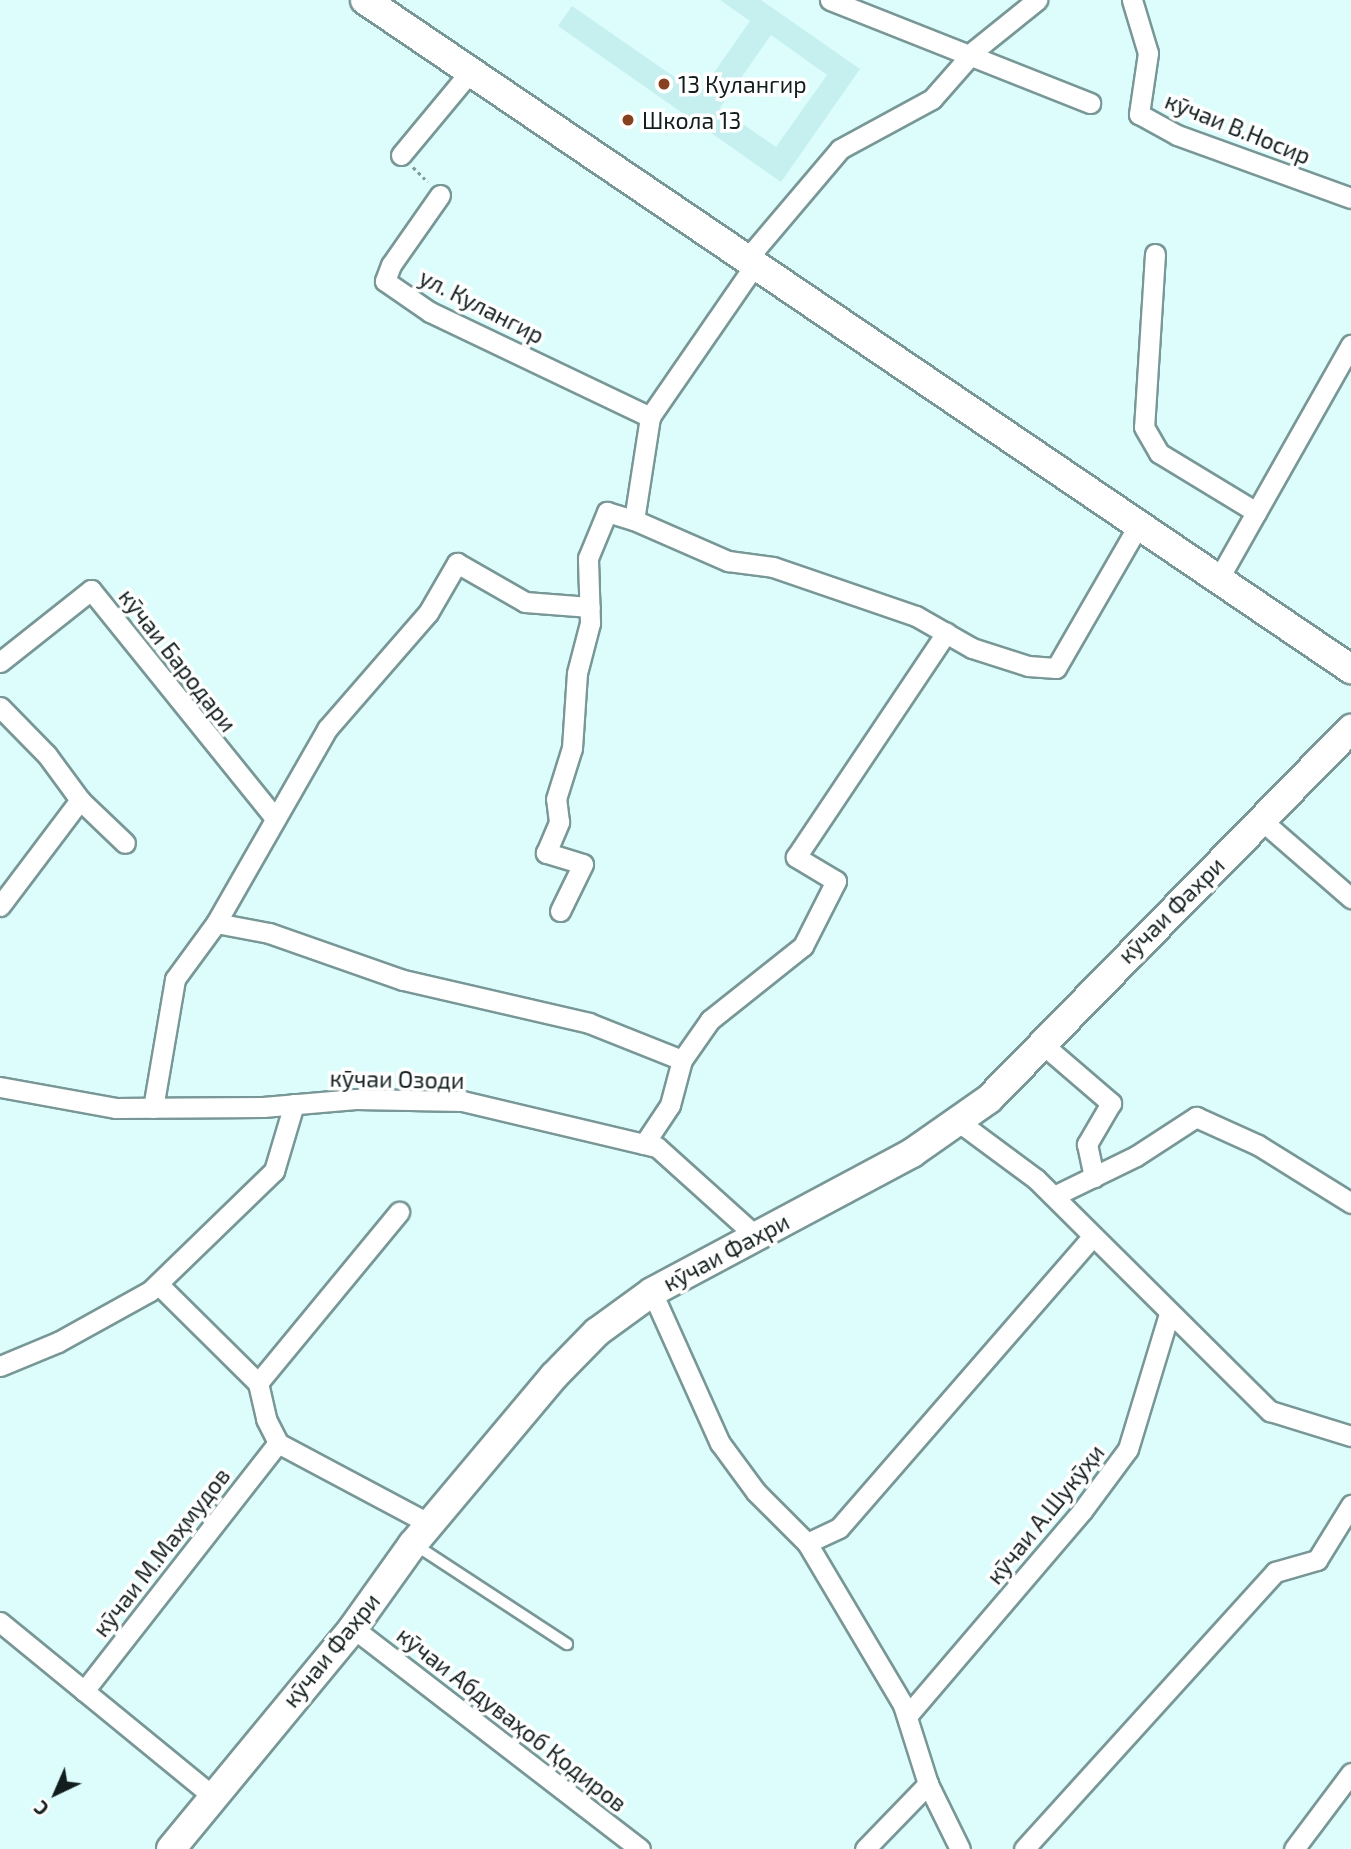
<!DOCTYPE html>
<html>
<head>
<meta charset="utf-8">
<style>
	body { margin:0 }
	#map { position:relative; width:1351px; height:1849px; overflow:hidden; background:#dcfdfc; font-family:"Exo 2",sans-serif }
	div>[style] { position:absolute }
	.built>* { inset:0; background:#c5f0ef }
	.path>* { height:2.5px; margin-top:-1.25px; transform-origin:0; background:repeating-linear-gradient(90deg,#819998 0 3.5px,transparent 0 7px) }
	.roads { filter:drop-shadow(2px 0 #789796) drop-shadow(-2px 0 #789796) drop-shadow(0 2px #789796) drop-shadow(0 -2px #789796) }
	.lane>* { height:10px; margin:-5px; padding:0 5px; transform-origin:5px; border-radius:5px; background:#fff }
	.street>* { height:19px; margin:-9.5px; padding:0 9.5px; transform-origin:9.5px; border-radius:9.5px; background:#fff }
	.secondary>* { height:28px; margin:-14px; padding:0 14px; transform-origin:14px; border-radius:14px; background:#fff }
	.dots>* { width:19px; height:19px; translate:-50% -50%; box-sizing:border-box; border:4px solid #fff; border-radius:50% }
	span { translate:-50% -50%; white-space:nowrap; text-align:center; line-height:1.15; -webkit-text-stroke:7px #fff; paint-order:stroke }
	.poi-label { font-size:23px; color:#121e1d }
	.left { translate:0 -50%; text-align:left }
	.street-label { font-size:23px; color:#121e1d }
	.north { position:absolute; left:21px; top:1758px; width:70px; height:70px; -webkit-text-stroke:5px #fff; paint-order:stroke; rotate:224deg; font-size:19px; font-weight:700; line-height:28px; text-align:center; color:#121e1d }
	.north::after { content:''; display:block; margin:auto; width:24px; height:32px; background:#121e1d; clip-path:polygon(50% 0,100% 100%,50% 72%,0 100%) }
</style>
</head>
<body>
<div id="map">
	<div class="built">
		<i style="clip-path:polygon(evenodd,720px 0,761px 0,860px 69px,781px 182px,558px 26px,572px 6px,699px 94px,750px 21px,720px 0,771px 35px,827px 75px,776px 147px,720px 108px,771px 35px)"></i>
	</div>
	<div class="path">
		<i style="left:413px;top:167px;width:21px;rotate:45deg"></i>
	</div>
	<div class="roads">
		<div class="lane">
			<i style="left:414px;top:1544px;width:183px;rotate:33.2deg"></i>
		</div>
		<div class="street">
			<i style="left:830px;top:0;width:280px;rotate:21.6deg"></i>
			<i style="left:1132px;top:0;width:55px;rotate:73.2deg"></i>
			<i style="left:1148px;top:53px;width:62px;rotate:98.4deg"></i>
			<i style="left:1139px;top:114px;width:43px;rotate:28.9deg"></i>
			<i style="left:1177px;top:135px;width:185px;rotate:19.9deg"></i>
			<i style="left:401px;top:155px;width:108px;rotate:-50.3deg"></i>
			<i style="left:440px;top:195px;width:85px;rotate:125deg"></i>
			<i style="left:391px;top:265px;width:17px;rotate:111deg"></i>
			<i style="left:385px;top:281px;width:55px;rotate:34.6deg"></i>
			<i style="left:430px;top:312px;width:244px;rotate:25.5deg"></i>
			<i style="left:1155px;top:254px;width:173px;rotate:93.6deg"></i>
			<i style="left:1144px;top:427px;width:30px;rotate:60deg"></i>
			<i style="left:1159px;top:453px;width:114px;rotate:31.3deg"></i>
			<i style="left:746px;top:260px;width:145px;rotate:-49.7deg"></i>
			<i style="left:840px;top:149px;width:105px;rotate:-28.5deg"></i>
			<i style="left:932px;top:99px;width:65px;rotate:-48.7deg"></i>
			<i style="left:975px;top:50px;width:80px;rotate:-38.9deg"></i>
			<i style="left:754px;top:266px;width:183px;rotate:124.6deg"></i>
			<i style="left:650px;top:417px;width:104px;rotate:98.8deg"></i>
			<i style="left:634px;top:520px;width:103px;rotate:23.6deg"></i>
			<i style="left:728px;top:561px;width:45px;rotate:7.6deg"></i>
			<i style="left:773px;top:567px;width:151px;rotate:18.9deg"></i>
			<i style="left:916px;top:616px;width:64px;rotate:29.7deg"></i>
			<i style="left:972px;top:648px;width:59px;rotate:17.8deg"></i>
			<i style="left:1028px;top:666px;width:28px;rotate:4deg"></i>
			<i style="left:1056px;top:668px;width:164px;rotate:-60deg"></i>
			<i style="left:1219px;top:578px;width:268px;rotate:-60.5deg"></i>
			<i style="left:0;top:662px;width:116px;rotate:-38.4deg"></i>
			<i style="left:91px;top:590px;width:292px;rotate:51.1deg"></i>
			<i style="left:0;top:707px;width:67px;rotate:45.6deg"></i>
			<i style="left:47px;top:755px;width:56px;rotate:53.7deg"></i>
			<i style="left:80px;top:800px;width:62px;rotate:43.7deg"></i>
			<i style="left:1260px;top:819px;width:121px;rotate:41deg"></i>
			<i style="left:0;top:906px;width:133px;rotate:-53deg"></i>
			<i style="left:560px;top:911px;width:52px;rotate:-63.9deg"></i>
			<i style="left:583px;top:864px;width:39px;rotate:-163deg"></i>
			<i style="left:546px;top:853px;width:34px;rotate:-67deg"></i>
			<i style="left:559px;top:822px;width:23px;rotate:-97deg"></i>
			<i style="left:556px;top:799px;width:53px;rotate:-72.6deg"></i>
			<i style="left:572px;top:748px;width:75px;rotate:-86.2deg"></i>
			<i style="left:577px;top:673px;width:52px;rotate:-75.4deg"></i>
			<i style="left:590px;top:623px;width:65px;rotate:-91.8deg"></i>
			<i style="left:588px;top:558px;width:50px;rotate:-67.6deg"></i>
			<i style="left:607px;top:512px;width:28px;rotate:17deg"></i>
			<i style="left:216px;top:923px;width:54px;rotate:10.7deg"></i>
			<i style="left:269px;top:933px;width:142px;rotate:19.3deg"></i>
			<i style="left:403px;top:980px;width:191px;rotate:13deg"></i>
			<i style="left:589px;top:1023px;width:100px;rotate:21.7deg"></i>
			<i style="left:1040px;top:1042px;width:94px;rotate:40.7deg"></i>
			<i style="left:1111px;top:1103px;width:48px;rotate:120.3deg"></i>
			<i style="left:1087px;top:1144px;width:34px;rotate:78deg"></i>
			<i style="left:0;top:1087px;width:117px;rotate:10.3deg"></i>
			<i style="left:115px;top:1108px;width:148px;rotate:-0.4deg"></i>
			<i style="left:263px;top:1107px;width:93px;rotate:-4.9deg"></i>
			<i style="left:356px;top:1099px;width:106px;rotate:1.1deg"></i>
			<i style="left:462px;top:1101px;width:200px;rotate:13.3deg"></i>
			<i style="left:657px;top:1147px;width:133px;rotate:42deg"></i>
			<i style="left:153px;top:1108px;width:131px;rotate:-80.3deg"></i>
			<i style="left:175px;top:979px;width:69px;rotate:-53.8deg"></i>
			<i style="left:216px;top:923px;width:224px;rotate:-60.2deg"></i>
			<i style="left:327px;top:729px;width:154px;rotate:-49deg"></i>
			<i style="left:428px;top:613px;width:58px;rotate:-59.9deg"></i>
			<i style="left:457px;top:563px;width:78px;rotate:29.8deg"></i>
			<i style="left:525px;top:602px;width:65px;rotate:4.4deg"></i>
			<i style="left:959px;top:1122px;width:96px;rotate:36.5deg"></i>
			<i style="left:1036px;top:1179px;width:330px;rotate:44.8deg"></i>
			<i style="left:1270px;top:1411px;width:85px;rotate:17.2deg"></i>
			<i style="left:644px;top:1144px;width:47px;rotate:-56.3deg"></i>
			<i style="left:670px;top:1105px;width:47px;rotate:-75.1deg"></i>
			<i style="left:682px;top:1060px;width:49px;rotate:-55deg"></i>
			<i style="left:710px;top:1020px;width:119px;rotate:-38.5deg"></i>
			<i style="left:803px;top:946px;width:73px;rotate:-63.1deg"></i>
			<i style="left:836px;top:881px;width:47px;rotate:-149deg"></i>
			<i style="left:796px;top:857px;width:270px;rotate:-56.2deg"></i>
			<i style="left:1054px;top:1196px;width:91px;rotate:-26deg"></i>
			<i style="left:1136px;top:1156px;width:72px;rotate:-33deg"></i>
			<i style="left:1196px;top:1117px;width:68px;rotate:24.3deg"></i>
			<i style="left:1258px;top:1145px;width:110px;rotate:31.9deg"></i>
			<i style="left:158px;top:1284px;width:141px;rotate:44.7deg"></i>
			<i style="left:258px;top:1383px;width:37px;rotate:77deg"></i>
			<i style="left:266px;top:1419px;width:27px;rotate:63deg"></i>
			<i style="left:278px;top:1443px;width:172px;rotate:28.1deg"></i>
			<i style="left:652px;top:1292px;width:166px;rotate:65.8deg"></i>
			<i style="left:720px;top:1443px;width:61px;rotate:53.7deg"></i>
			<i style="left:756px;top:1492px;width:72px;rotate:45deg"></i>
			<i style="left:807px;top:1543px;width:188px;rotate:59.3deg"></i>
			<i style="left:903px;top:1705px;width:83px;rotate:72.4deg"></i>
			<i style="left:928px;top:1784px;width:72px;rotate:63.8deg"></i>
			<i style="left:0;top:1366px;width:63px;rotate:-22.5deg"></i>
			<i style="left:58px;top:1342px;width:105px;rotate:-29deg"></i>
			<i style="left:150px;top:1291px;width:173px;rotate:-44.1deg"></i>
			<i style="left:274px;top:1171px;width:70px;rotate:-73.4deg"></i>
			<i style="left:258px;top:1383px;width:222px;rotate:-50.5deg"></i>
			<i style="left:807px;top:1543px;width:35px;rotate:-25deg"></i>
			<i style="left:839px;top:1528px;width:387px;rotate:-49deg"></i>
			<i style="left:0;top:1622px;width:273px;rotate:39.3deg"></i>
			<i style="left:353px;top:1628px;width:362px;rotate:37.6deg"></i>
			<i style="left:84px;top:1691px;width:315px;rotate:-52deg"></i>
			<i style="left:907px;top:1716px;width:270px;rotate:-49.5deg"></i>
			<i style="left:1082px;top:1511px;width:77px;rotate:-53.4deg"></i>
			<i style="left:1128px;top:1449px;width:141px;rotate:-73.1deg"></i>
			<i style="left:865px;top:1849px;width:91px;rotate:-45.9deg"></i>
			<i style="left:1024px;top:1849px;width:374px;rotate:-47.8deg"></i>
			<i style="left:1275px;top:1572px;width:44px;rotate:-15.9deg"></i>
			<i style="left:1317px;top:1560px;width:65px;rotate:-58.3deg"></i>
			<i style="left:1294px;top:1849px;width:95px;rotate:-53.1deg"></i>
		</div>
		<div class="secondary">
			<i style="left:365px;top:0;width:1192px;rotate:34.16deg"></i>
			<i style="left:171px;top:1849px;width:286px;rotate:-50.5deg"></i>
			<i style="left:353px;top:1628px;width:103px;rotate:-54.5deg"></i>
			<i style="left:413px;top:1544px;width:219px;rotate:-50deg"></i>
			<i style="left:554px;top:1376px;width:62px;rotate:-45.7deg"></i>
			<i style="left:597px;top:1332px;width:68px;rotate:-36deg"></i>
			<i style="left:652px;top:1292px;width:295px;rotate:-28.1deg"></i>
			<i style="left:912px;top:1153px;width:94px;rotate:-35deg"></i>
			<i style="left:989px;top:1099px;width:518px;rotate:-45.63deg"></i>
		</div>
	</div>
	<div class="dots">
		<i style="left:664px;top:84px;background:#88411e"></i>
		<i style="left:628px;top:120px;background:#88411e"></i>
	</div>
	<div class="poi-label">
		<span class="left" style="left:678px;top:84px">13 Кулангир</span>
		<span class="left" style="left:642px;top:120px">Школа 13</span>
	</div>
	<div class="street-label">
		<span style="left:1238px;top:128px;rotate:22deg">кӯчаи В.Носир</span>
		<span style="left:482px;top:306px;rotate:27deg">ул. Кулангир</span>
		<span style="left:178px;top:660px;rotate:52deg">кӯчаи Бародари</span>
		<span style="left:1171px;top:910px;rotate:-45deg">кӯчаи Фахри</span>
		<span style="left:397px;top:1079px;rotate:1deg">кӯчаи Озоди</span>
		<span style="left:726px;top:1252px;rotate:-28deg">кӯчаи Фахри</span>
		<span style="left:1045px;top:1514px;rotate:-51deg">кӯчаи А.Шукӯҳи</span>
		<span style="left:161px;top:1552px;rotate:-52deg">кӯчаи М.Маҳмудов</span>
		<span style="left:331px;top:1650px;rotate:-51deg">кӯчаи Фахри</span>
		<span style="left:512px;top:1719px;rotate:38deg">кӯчаи Абдуваҳоб Қодиров</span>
	</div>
	<div class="north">С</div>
</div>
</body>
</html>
